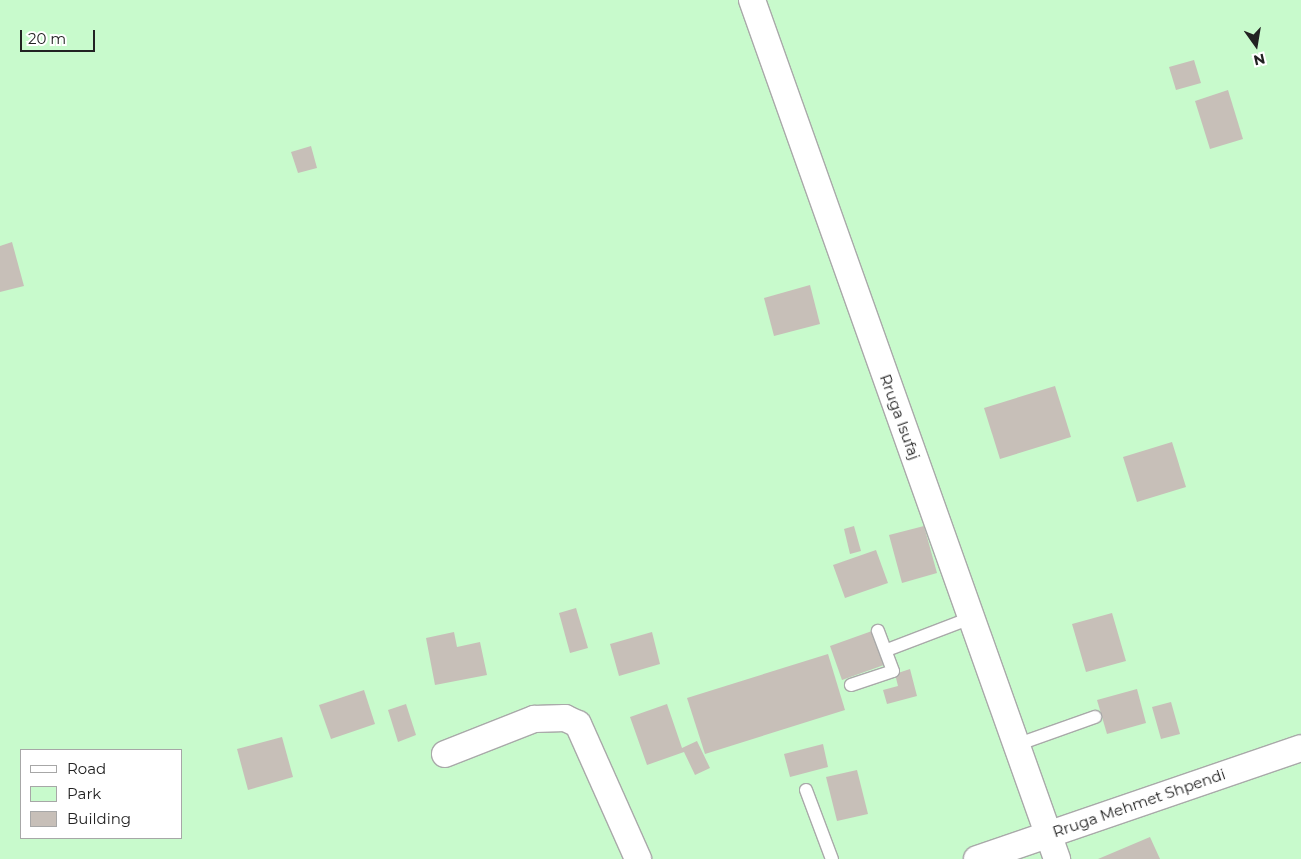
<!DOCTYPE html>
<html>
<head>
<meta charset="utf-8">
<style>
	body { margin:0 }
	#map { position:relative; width:1301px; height:859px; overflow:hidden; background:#f2efe9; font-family:Montserrat,sans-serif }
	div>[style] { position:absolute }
	.park>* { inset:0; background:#c8facc }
	.building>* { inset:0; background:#c7bfb8 }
	.roads { filter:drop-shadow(1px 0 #a9a9a9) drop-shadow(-1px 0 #a9a9a9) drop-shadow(0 1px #a9a9a9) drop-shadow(0 -1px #a9a9a9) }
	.service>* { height:12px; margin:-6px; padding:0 6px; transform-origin:6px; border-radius:6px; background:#fff }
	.minor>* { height:26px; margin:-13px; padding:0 13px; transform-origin:13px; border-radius:13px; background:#fff }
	span { translate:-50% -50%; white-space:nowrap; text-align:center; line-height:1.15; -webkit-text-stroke:5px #fff; paint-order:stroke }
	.street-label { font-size:15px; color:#222 }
	.legend { position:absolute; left:20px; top:749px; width:162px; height:90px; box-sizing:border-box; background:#fff; border:1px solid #a7a7a7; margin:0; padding:6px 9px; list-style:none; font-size:15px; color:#222 }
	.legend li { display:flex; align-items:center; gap:10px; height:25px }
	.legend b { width:25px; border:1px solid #a7a7a7 }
	.north { position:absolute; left:1231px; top:20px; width:50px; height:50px; -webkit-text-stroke:4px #fff; paint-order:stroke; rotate:167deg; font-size:14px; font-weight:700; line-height:20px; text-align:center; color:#222 }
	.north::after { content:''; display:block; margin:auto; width:18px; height:22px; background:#222; clip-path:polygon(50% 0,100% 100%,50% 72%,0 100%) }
	.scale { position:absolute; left:20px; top:30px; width:75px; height:22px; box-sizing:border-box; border:2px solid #222; border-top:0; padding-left:6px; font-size:15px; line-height:18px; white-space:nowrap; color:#222; -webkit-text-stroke:4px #fff; paint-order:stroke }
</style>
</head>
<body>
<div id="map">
	<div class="park">
		<i style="clip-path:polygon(evenodd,0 0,1301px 0,1301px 859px,0 859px,0 0,21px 750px,181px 750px,181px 838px,21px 838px,21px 750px)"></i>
	</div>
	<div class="building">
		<i style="clip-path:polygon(1194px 60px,1201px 83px,1176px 90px,1169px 67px)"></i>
		<i style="clip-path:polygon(1228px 90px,1243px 139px,1210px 149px,1195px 101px)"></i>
		<i style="clip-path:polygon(311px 146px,317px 168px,298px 173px,291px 152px)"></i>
		<i style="clip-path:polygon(12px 242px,24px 286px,0 292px,0 246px)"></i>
		<i style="clip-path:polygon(810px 285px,820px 324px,774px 336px,764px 298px)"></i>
		<i style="clip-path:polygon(1055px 386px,1071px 437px,1000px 459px,984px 408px)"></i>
		<i style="clip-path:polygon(1172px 442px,1186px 487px,1137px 502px,1123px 457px)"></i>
		<i style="clip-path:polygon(854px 526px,861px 551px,850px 554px,844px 529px)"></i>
		<i style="clip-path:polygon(924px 526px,937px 573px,902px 583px,889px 535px)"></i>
		<i style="clip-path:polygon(876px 550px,888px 583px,845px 598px,833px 565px)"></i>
		<i style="clip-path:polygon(576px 608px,588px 648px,570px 653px,559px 613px)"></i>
		<i style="clip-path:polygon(1112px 613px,1126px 661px,1086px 672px,1072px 624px)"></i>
		<i style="clip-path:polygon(872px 631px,884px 665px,842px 680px,830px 646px)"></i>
		<i style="clip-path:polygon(454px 632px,457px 647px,480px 642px,487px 675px,435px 685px,426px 638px)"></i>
		<i style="clip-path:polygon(652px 632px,660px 664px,619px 676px,610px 644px)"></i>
		<i style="clip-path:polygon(828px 654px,845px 710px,705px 754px,687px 698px)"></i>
		<i style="clip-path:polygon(910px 669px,917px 696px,887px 704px,883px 690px,898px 686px,895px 674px)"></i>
		<i style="clip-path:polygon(1137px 689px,1146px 723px,1107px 734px,1097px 700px)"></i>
		<i style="clip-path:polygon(364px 690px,375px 724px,331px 739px,319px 705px)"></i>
		<i style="clip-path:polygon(1171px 702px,1180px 734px,1161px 739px,1152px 707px)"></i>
		<i style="clip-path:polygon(406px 704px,416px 735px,398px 742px,388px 710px)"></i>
		<i style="clip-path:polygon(667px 704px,682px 748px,697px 741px,710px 768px,695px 775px,684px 752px,647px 765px,630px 717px)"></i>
		<i style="clip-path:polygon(282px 737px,293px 777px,248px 790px,237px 749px)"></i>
		<i style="clip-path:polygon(823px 744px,828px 767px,790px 777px,784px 754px)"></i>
		<i style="clip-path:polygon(857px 770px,868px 814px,837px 821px,826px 777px)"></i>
		<i style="clip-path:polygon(1150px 837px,1160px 859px,1098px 859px)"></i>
	</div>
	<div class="roads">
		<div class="service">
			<i style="left:887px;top:650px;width:90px;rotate:-20.9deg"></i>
			<i style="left:851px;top:685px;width:44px;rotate:-18.4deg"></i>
			<i style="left:893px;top:671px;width:43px;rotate:-110.6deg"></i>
			<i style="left:1016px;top:745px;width:84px;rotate:-19.5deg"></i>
			<i style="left:806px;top:790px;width:74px;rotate:69.4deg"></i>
		</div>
		<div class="minor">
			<i style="left:752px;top:0;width:912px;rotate:70.45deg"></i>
			<i style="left:445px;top:754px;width:96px;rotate:-21.5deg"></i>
			<i style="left:534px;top:719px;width:31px;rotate:-2deg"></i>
			<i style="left:565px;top:718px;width:14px;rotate:25deg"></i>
			<i style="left:578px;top:724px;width:148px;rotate:66deg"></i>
			<i style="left:977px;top:859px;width:342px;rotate:-18.9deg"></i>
		</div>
	</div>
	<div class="street-label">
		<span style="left:900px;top:417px;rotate:70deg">Rruga Isufaj</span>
		<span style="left:1139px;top:803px;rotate:-19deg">Rruga Mehmet Shpendi</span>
	</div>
	<ul class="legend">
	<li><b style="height:6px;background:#fff"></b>Road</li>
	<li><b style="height:14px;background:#c8facc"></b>Park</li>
	<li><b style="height:14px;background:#c7bfb8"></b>Building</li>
	</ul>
	<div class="north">N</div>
	<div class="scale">20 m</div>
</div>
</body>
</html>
